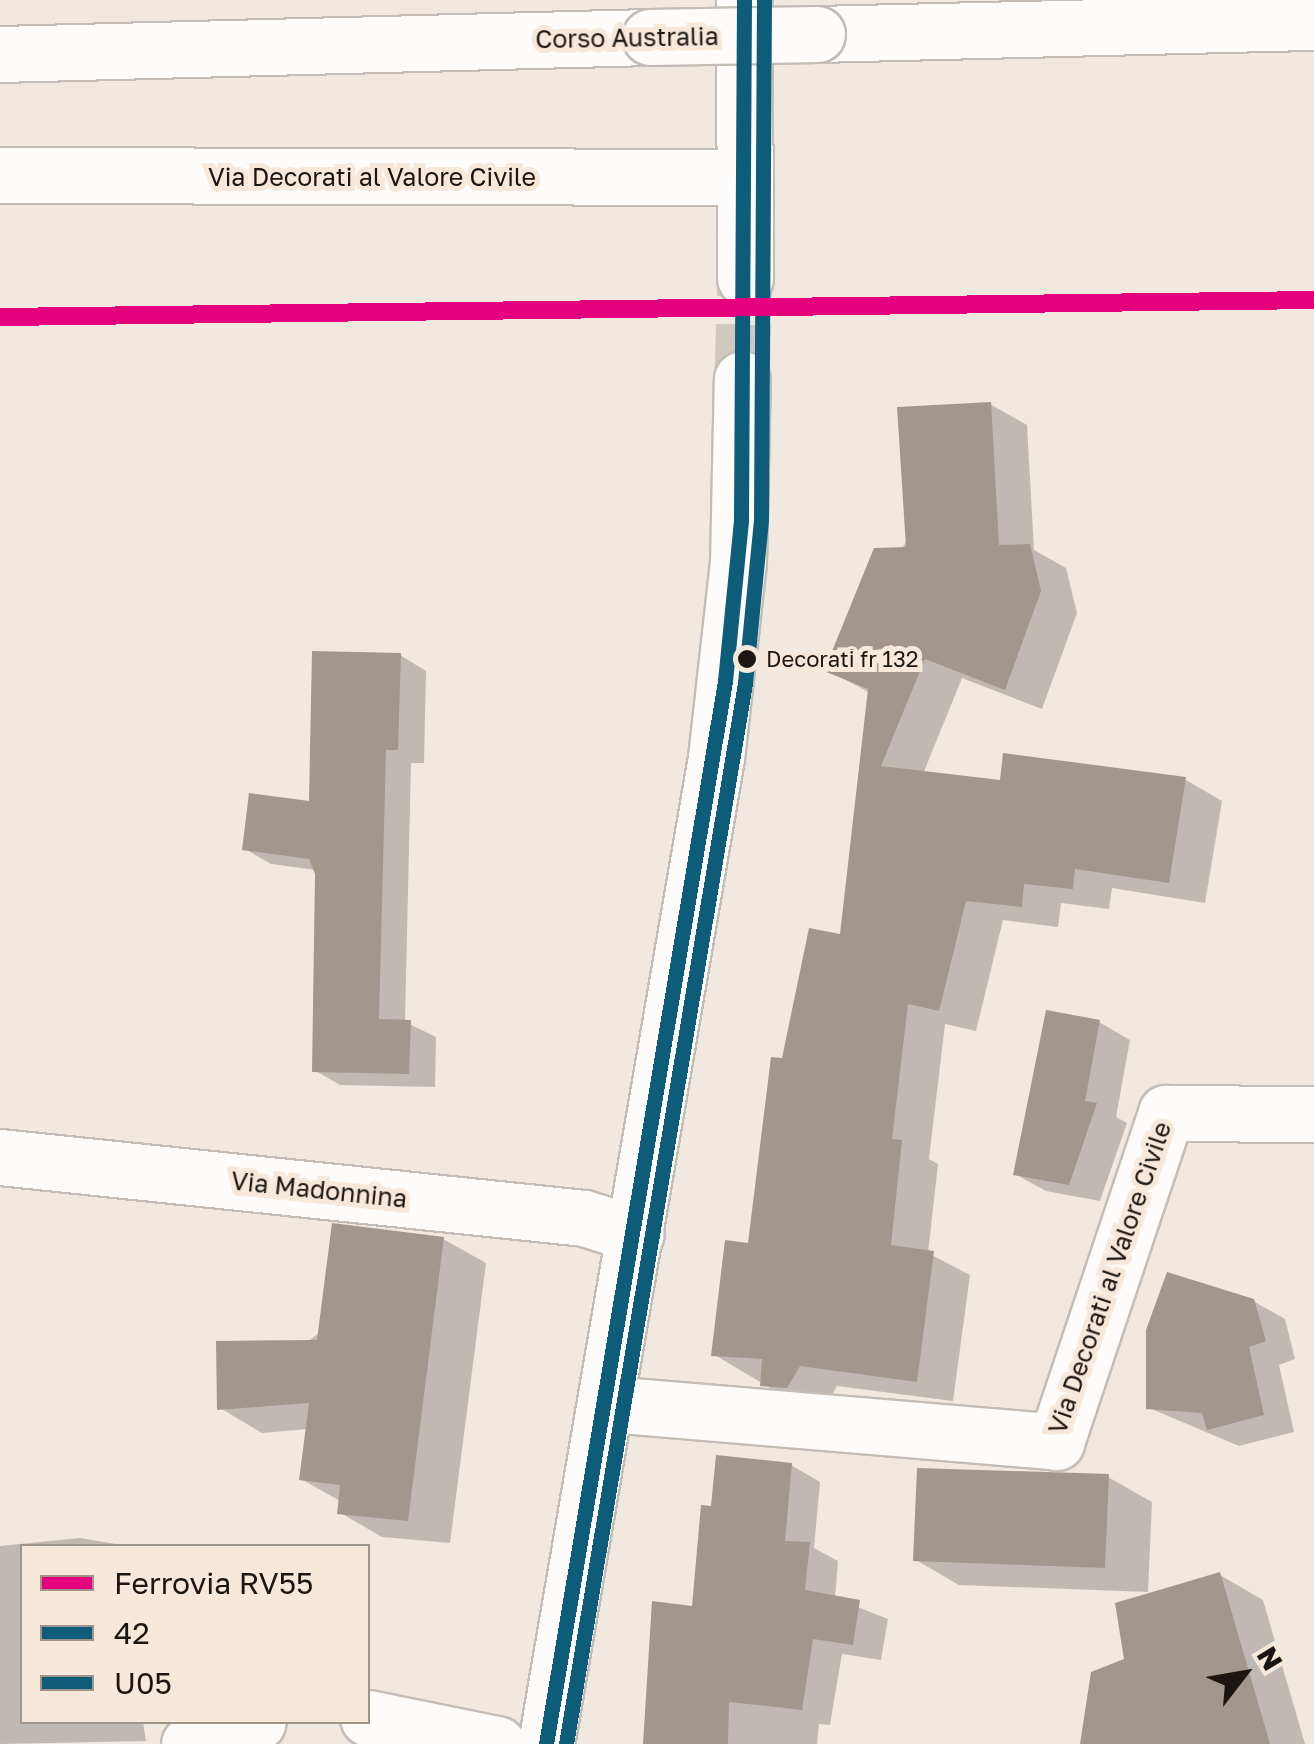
<!DOCTYPE html>
<html>
<head>
<meta charset="utf-8">
<style>
	body { margin:0 }
	#map { position:relative; width:1314px; height:1744px; overflow:hidden; background:#f1e8e0; font-family:"Golos Text",sans-serif }
	div>[style] { position:absolute }
	.shadow>* { inset:0; background:#0003 }
	.building>* { inset:0; background:#a1978c }
	.minor-tunnel>* { height:55px; margin-top:-27.5px; transform-origin:0; background:repeating-linear-gradient(90deg,#d1c8c1 0 55px,transparent 0 83px) }
	.roads { filter:drop-shadow(2px 0 #c4bdb7) drop-shadow(-2px 0 #c4bdb7) drop-shadow(0 2px #c4bdb7) drop-shadow(0 -2px #c4bdb7) }
	.minor>* { height:55px; margin:-27.5px; padding:0 27.5px; transform-origin:27.5px; border-radius:27.5px; background:#fdfcfa }
	.highway>* { height:55px; margin:-27.5px; padding:0 27.5px; transform-origin:27.5px; border-radius:27.5px; background:#fdfcfa }
	.bridges { filter:drop-shadow(2px 0 #c4bdb7) drop-shadow(-2px 0 #c4bdb7) drop-shadow(0 2px #c4bdb7) drop-shadow(0 -2px #c4bdb7) }
	.highway-bridge>* { height:55px; margin:-27.5px; padding:0 27.5px; transform-origin:27.5px; border-radius:27.5px; background:#fdfcfa }
	.bus-1>* { height:15px; margin:-7.5px; padding:0 7.5px; transform-origin:7.5px; border-radius:7.5px; background:#0c5c7a }
	.bus-2>* { height:15px; margin:-7.5px; padding:0 7.5px; transform-origin:7.5px; border-radius:7.5px; background:#0c5c7a }
	.rail-1>* { height:18px; margin:-9px; padding:0 9px; transform-origin:9px; border-radius:9px; background:#e5007d }
	.dots>* { width:28px; height:28px; translate:-50% -50%; box-sizing:border-box; border:5px solid #f7e8da; border-radius:50% }
	span { translate:-50% -50%; white-space:nowrap; text-align:center; line-height:1.15; -webkit-text-stroke:10px #f7e8da; paint-order:stroke }
	.bus-label { font-size:22px; color:#1b1611 }
	.left { translate:0 -50%; text-align:left }
	.street-label { font-size:25px; color:#1b1611 }
	.legend { position:absolute; left:20px; top:1544px; width:350px; height:180px; box-sizing:border-box; background:#f7e8da; border:2px solid #9f948a; margin:0; padding:12px 18px; list-style:none; font-size:30px; color:#1b1611 }
	.legend li { display:flex; align-items:center; gap:20px; height:50px }
	.legend b { width:50px; border:2px solid #9f948a }
	.north { position:absolute; left:1194px; top:1624px; width:100px; height:100px; -webkit-text-stroke:8px #f7e8da; paint-order:stroke; rotate:59deg; font-size:28px; font-weight:700; line-height:40px; text-align:center; color:#1b1611 }
	.north::after { content:''; display:block; margin:auto; width:35px; height:45px; background:#1b1611; clip-path:polygon(50% 0,100% 100%,50% 72%,0 100%) }
</style>
</head>
<body>
<div id="map">
	<div class="shadow">
		<i style="clip-path:polygon(990px 404px,1027px 425px,1034px 550px,1066px 568px,1077px 613px,1042px 709px,962px 678px,923px 774px,1003px 783px,1186px 780px,1222px 801px,1205px 903px,1112px 888px,1109px 909px,1061px 903px,1058px 927px,1003px 920px,976px 1031px,945px 1024px,929px 1159px,938px 1164px,928px 1253px,970px 1275px,953px 1401px,837px 1386px,824px 1408px,799px 1405px,713px 1354px,750px 1246px,784px 1061px,843px 937px,870px 693px,828px 670px)"></i>
		<i style="clip-path:polygon(400px 655px,426px 671px,424px 763px,411px 763px,405px 1022px,436px 1037px,435px 1087px,340px 1085px,314px 1070px,316px 870px,271px 864px,245px 849px,311px 804px)"></i>
		<i style="clip-path:polygon(1099px 1022px,1130px 1040px,1116px 1117px,1127px 1123px,1100px 1201px,1046px 1191px,1015px 1174px)"></i>
		<i style="clip-path:polygon(443px 1239px,486px 1263px,450px 1543px,382px 1537px,339px 1512px,340px 1501px,301px 1479px,308px 1429px,262px 1433px,220px 1408px)"></i>
		<i style="clip-path:polygon(1253px 1301px,1285px 1319px,1295px 1359px,1279px 1365px,1294px 1432px,1239px 1446px,1149px 1408px)"></i>
		<i style="clip-path:polygon(791px 1465px,820px 1482px,814px 1548px,838px 1561px,835px 1598px,888px 1619px,881px 1660px,842px 1654px,830px 1725px,819px 1724px,817px 1744px,646px 1744px,654px 1603px,695px 1609px,714px 1509px)"></i>
		<i style="clip-path:polygon(1108px 1477px,1152px 1502px,1148px 1592px,959px 1585px,916px 1560px)"></i>
		<i style="clip-path:polygon(80px 1538px,128px 1546px,22px 1546px,22px 1722px,143px 1722px,146px 1741px,0 1744px,0 1546px)"></i>
		<i style="clip-path:polygon(1220px 1575px,1263px 1600px,1305px 1744px,1086px 1744px,1126px 1660px)"></i>
	</div>
	<div class="building">
		<i style="clip-path:polygon(991px 402px,999px 545px,1030px 544px,1041px 591px,1005px 690px,925px 659px,881px 766px,1000px 780px,1003px 753px,1186px 777px,1169px 883px,1075px 869px,1073px 889px,1024px 884px,1022px 907px,966px 901px,939px 1011px,908px 1004px,892px 1139px,902px 1140px,891px 1245px,934px 1251px,917px 1382px,800px 1366px,787px 1388px,760px 1386px,762px 1359px,711px 1356px,725px 1240px,748px 1243px,771px 1057px,782px 1058px,809px 928px,840px 934px,868px 689px,824px 671px,874px 548px,906px 547px,897px 407px)"></i>
		<i style="clip-path:polygon(312px 651px,401px 653px,398px 750px,386px 750px,379px 1019px,411px 1020px,409px 1074px,312px 1072px,315px 874px,309px 859px,242px 850px,249px 793px,309px 801px)"></i>
		<i style="clip-path:polygon(1046px 1010px,1100px 1020px,1085px 1101px,1097px 1103px,1069px 1185px,1013px 1175px)"></i>
		<i style="clip-path:polygon(332px 1223px,444px 1237px,408px 1521px,337px 1514px,340px 1485px,299px 1480px,309px 1403px,217px 1410px,216px 1341px,317px 1340px)"></i>
		<i style="clip-path:polygon(1167px 1272px,1254px 1299px,1266px 1341px,1249px 1347px,1264px 1415px,1207px 1430px,1202px 1413px,1146px 1409px,1146px 1330px)"></i>
		<i style="clip-path:polygon(716px 1455px,792px 1463px,785px 1541px,810px 1542px,805px 1590px,860px 1600px,853px 1645px,813px 1639px,802px 1710px,729px 1702px,728px 1744px,643px 1744px,652px 1601px,692px 1606px,701px 1505px,711px 1506px)"></i>
		<i style="clip-path:polygon(917px 1468px,1109px 1474px,1105px 1568px,913px 1561px)"></i>
		<i style="clip-path:polygon(1220px 1572px,1270px 1744px,1080px 1744px,1091px 1672px,1124px 1659px,1115px 1603px)"></i>
	</div>
	<div class="minor-tunnel">
		<i style="left:742px;top:379px;width:101px;rotate:-88.3deg"></i>
	</div>
	<div class="roads">
		<div class="minor">
			<i style="left:744px;top:0;width:278px;rotate:89.8deg"></i>
			<i style="left:0;top:175px;width:744px;rotate:0.15deg"></i>
			<i style="left:0;top:1157px;width:587px;rotate:5.96deg"></i>
			<i style="left:584px;top:1218px;width:54px;rotate:17.1deg"></i>
			<i style="left:608px;top:1404px;width:450px;rotate:4.8deg"></i>
			<i style="left:1056px;top:1442px;width:347px;rotate:-71.5deg"></i>
			<i style="left:1166px;top:1113px;width:148px;rotate:0.4deg"></i>
			<i style="left:368px;top:1718px;width:132px;rotate:11.4deg"></i>
			<i style="left:189px;top:1744px;width:72px;rotate:-17.7deg"></i>
			<i style="left:546px;top:1744px;width:1001px;rotate:-80.22deg"></i>
			<i style="left:716px;top:758px;width:196px;rotate:-83.6deg"></i>
			<i style="left:738px;top:563px;width:184px;rotate:-88.8deg"></i>
		</div>
		<div class="highway">
			<i style="left:817px;top:34px;width:497px;rotate:-1.4deg"></i>
			<i style="left:0;top:54px;width:650px;rotate:-1.5deg"></i>
		</div>
	</div>
	<div class="bridges">
		<div class="highway-bridge">
			<i style="left:650px;top:37px;width:167px;rotate:-1deg"></i>
		</div>
	</div>
	<div class="bus-1">
		<i style="left:546px;top:1744px;width:1078px;rotate:-80.44deg"></i>
		<i style="left:725px;top:681px;width:162px;rotate:-84.3deg"></i>
		<i style="left:741px;top:520px;width:520px;rotate:-89.67deg"></i>
	</div>
	<div class="bus-2">
		<i style="left:566px;top:1744px;width:1076px;rotate:-80.42deg"></i>
		<i style="left:745px;top:683px;width:164px;rotate:-84.4deg"></i>
		<i style="left:761px;top:520px;width:520px;rotate:-89.67deg"></i>
	</div>
	<div class="rail-1">
		<i style="left:0;top:317px;width:1314px;rotate:-0.74deg"></i>
	</div>
	<div class="dots">
		<i style="left:747px;top:659px;background:#1b1611"></i>
	</div>
	<div class="bus-label">
		<span class="left" style="left:766px;top:659px">Decorati fr 132</span>
	</div>
	<div class="street-label">
		<span style="left:627px;top:38px;rotate:-1deg">Corso Australia</span>
		<span style="left:372px;top:177px">Via Decorati al Valore Civile</span>
		<span style="left:319px;top:1190px;rotate:6deg">Via Madonnina</span>
		<span style="left:1110px;top:1278px;rotate:-71deg">Via Decorati al Valore Civile</span>
	</div>
	<ul class="legend">
	<li><b style="height:12px;background:#e5007d"></b>Ferrovia RV55</li>
	<li><b style="height:12px;background:#0c5c7a"></b>42</li>
	<li><b style="height:12px;background:#0c5c7a"></b>U05</li>
	</ul>
	<div class="north">N</div>
</div>
</body>
</html>
